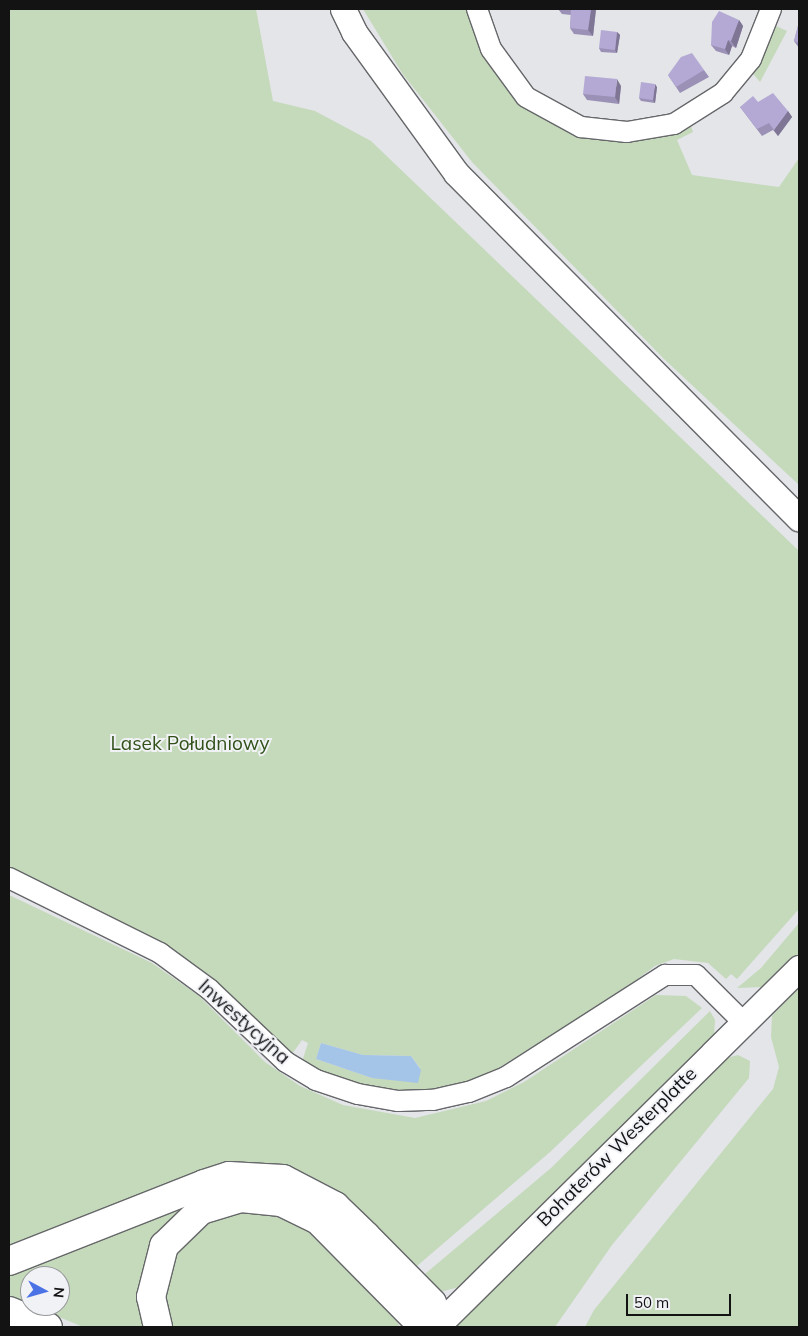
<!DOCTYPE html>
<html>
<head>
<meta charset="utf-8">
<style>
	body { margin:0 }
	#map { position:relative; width:808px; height:1336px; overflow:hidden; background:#e3e5e8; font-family:Mulish,sans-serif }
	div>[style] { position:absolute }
	.green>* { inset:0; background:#c5d9bb }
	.water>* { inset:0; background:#a4c4e8 }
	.roads { filter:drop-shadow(1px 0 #66676a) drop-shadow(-1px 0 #66676a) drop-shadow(0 1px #66676a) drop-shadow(0 -1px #66676a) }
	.minor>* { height:20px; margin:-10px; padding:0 10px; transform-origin:10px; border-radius:10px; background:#fff }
	.major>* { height:25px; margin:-12.5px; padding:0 12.5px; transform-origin:12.5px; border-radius:12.5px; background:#fff }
	.highway>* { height:28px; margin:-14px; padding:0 14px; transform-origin:14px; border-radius:14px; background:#fff }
	.wall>* { inset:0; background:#9b91b6 }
	.shaded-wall>* { inset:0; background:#7e7694 }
	.building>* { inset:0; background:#b4a9d4 }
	span { translate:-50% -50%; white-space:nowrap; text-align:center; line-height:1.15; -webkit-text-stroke:4px #f1f2f6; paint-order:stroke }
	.park-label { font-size:19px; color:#315119 }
	.street-label { font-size:19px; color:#131314 }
	.frame { position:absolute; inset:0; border:10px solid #131314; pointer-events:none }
	.north { position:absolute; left:20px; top:1266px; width:50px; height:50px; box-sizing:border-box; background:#f1f2f6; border:1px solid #98999c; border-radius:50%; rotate:96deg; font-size:14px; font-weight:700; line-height:20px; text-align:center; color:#131314 }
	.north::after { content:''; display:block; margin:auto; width:18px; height:22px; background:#4b73e6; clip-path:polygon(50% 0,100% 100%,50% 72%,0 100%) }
	.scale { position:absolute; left:626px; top:1294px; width:105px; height:22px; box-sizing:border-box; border:2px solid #131314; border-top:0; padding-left:6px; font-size:15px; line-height:18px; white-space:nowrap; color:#131314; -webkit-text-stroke:4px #f1f2f6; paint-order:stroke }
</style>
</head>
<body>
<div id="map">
	<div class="green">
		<i style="clip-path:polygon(evenodd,9px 9px,256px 9px,273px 101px,315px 111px,371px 141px,799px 551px,799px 909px,737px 979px,731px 974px,726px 979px,708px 963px,674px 959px,655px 966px,623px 990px,476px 1082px,434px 1091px,387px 1093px,331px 1078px,302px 1062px,308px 1043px,302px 1040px,292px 1054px,157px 942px,9px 867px,9px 9px,321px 1043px,363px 1055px,411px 1056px,420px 1068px,372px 1078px,316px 1059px,321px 1043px)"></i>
		<i style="clip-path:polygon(363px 9px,471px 9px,480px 46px,564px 127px,690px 123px,693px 132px,677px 140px,692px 175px,779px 187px,799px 158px,799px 485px,664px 359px,472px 162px,402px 73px)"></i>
		<i style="clip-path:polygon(776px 26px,787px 31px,760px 82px,750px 70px)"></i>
		<i style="clip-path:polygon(9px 895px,152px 963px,199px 996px,265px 1062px,300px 1086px,343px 1105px,415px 1118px,486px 1101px,524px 1082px,656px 995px,686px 996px,702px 1008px,550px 1152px,410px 1272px,285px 1170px,9px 1251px)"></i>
		<i style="clip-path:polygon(799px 923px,799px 953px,762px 987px,737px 988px,761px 968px)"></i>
		<i style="clip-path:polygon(799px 987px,799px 1327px,585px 1327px,594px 1310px,773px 1089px,779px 1067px,771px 1037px,772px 1016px)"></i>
		<i style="clip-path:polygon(710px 1011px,715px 1020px,714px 1036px,459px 1287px,440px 1292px,419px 1279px,551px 1168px)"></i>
		<i style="clip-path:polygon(738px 1055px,750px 1061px,749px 1078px,612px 1245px,555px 1327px,454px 1327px,727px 1058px)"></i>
		<i style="clip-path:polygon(293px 1199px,182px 1214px,150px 1327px,83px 1327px,33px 1306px,60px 1306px,60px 1276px,30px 1276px,30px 1305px,9px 1296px,9px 1269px,178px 1201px)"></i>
		<i style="clip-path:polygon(233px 1208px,304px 1219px,397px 1317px,399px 1327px,166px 1327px,161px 1302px,168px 1261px,193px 1228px)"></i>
	</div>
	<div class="water">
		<i style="clip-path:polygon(321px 1043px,363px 1055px,411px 1056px,421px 1070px,418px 1083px,372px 1078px,316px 1059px)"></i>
	</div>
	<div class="roads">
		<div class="minor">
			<i style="left:477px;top:9px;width:42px;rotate:70.7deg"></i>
			<i style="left:491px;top:49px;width:59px;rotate:53.9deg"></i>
			<i style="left:526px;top:97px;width:63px;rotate:28.6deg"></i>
			<i style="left:581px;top:127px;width:46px;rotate:6.2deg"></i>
			<i style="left:627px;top:132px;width:48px;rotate:-9.7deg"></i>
			<i style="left:674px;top:124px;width:58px;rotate:-32.3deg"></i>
			<i style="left:723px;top:93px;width:44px;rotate:-50.5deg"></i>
			<i style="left:751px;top:59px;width:54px;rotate:-68.2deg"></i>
			<i style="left:9px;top:878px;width:169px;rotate:26.4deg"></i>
			<i style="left:160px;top:953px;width:61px;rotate:36.3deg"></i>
			<i style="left:209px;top:989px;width:106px;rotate:43.5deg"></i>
			<i style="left:286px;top:1062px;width:35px;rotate:31deg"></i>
			<i style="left:316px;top:1080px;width:44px;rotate:18.4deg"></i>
			<i style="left:358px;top:1094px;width:41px;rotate:9.9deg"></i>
			<i style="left:398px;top:1101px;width:35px;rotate:-2deg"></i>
			<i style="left:433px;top:1100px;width:37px;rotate:-13deg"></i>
			<i style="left:469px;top:1092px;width:40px;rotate:-22deg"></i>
			<i style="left:506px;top:1077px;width:189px;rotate:-32.7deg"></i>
			<i style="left:665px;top:975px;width:31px"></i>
			<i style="left:696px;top:975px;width:66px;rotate:45deg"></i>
		</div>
		<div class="major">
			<i style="left:343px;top:9px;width:25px;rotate:64deg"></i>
			<i style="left:354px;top:32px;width:174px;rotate:54.1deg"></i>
			<i style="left:456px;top:173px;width:487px;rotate:45.2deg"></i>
			<i style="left:436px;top:1327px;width:511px;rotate:-44.68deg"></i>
		</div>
		<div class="highway">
			<i style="left:9px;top:1261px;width:210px;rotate:-21.5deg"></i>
			<i style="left:204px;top:1184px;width:26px;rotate:-18deg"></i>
			<i style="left:229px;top:1176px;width:54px;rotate:3.2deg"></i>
			<i style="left:283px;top:1179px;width:59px;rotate:27.4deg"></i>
			<i style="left:335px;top:1206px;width:43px;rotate:44.1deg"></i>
			<i style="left:366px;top:1236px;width:94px;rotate:45.4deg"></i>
			<i style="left:432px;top:1303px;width:23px;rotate:77deg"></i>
			<i style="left:9px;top:1311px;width:42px;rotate:22.3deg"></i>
			<i style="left:158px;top:1327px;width:31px;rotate:-103deg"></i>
			<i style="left:151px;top:1297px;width:53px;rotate:-75.7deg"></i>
			<i style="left:164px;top:1246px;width:52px;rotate:-44.2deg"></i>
			<i style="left:201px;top:1210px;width:42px;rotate:-16.7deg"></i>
			<i style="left:241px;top:1198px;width:40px;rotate:5.7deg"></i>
			<i style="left:281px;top:1202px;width:41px;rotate:25.9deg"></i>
			<i style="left:318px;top:1220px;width:139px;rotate:45.3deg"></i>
			<i style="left:416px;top:1319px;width:22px;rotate:16deg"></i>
		</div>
	</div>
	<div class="wall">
		<i style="clip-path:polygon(558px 9px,596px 9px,593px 36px,574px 34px,570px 28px,571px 15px,562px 14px)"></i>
		<i style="clip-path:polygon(739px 20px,743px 26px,736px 48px,732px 46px,729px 55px,716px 51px,711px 45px)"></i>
		<i style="clip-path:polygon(799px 22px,799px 48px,794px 41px)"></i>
		<i style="clip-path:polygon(617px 32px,620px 35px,617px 53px,601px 52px,599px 48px)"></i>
		<i style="clip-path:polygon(704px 70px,709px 77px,680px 93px,668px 75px)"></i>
		<i style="clip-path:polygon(621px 86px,619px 104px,587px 100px,583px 94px)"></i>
		<i style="clip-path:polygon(657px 87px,655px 103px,641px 101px,639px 98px)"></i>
		<i style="clip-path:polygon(758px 102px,788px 111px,792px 117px,778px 136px,773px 130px,762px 136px,740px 107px)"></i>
	</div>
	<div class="shaded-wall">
		<i style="clip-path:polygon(591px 9px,596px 9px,593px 36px,588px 30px)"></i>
		<i style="clip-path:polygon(739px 20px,743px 26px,736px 48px,731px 41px)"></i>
		<i style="clip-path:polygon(617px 32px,620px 35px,617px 53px,615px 50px)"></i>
		<i style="clip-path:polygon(728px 40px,732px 46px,729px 55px,725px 49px)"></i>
		<i style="clip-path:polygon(617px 79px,621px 86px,619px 104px,615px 97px)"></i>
		<i style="clip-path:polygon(655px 84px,657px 87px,655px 103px,653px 100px)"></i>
		<i style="clip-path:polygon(788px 111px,792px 117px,778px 136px,774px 130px)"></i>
	</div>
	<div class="building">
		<i style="clip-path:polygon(564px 9px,591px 9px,588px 30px,570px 28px,571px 9px)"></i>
		<i style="clip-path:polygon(719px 11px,739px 20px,731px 41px,728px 40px,725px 49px,711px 45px,712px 22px)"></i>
		<i style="clip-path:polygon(799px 22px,799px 43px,794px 41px)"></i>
		<i style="clip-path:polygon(601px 30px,617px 32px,615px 50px,599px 48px)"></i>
		<i style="clip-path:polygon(692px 53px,704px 70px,676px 87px,668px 75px,681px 57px)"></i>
		<i style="clip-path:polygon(585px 76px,617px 79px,615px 97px,583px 94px)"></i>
		<i style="clip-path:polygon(641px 82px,655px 84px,653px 100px,639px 98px)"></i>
		<i style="clip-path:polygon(773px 93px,788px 111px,774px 130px,769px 123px,757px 129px,740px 107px,753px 96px,758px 102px)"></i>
	</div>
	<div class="park-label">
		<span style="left:190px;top:744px">Lasek Południowy</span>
	</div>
	<div class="street-label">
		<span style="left:244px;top:1022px;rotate:42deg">Inwestycyjna</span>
		<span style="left:617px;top:1147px;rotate:-45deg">Bohaterów Westerplatte</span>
	</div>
	<div class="frame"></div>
	<div class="north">N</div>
	<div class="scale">50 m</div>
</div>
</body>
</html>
